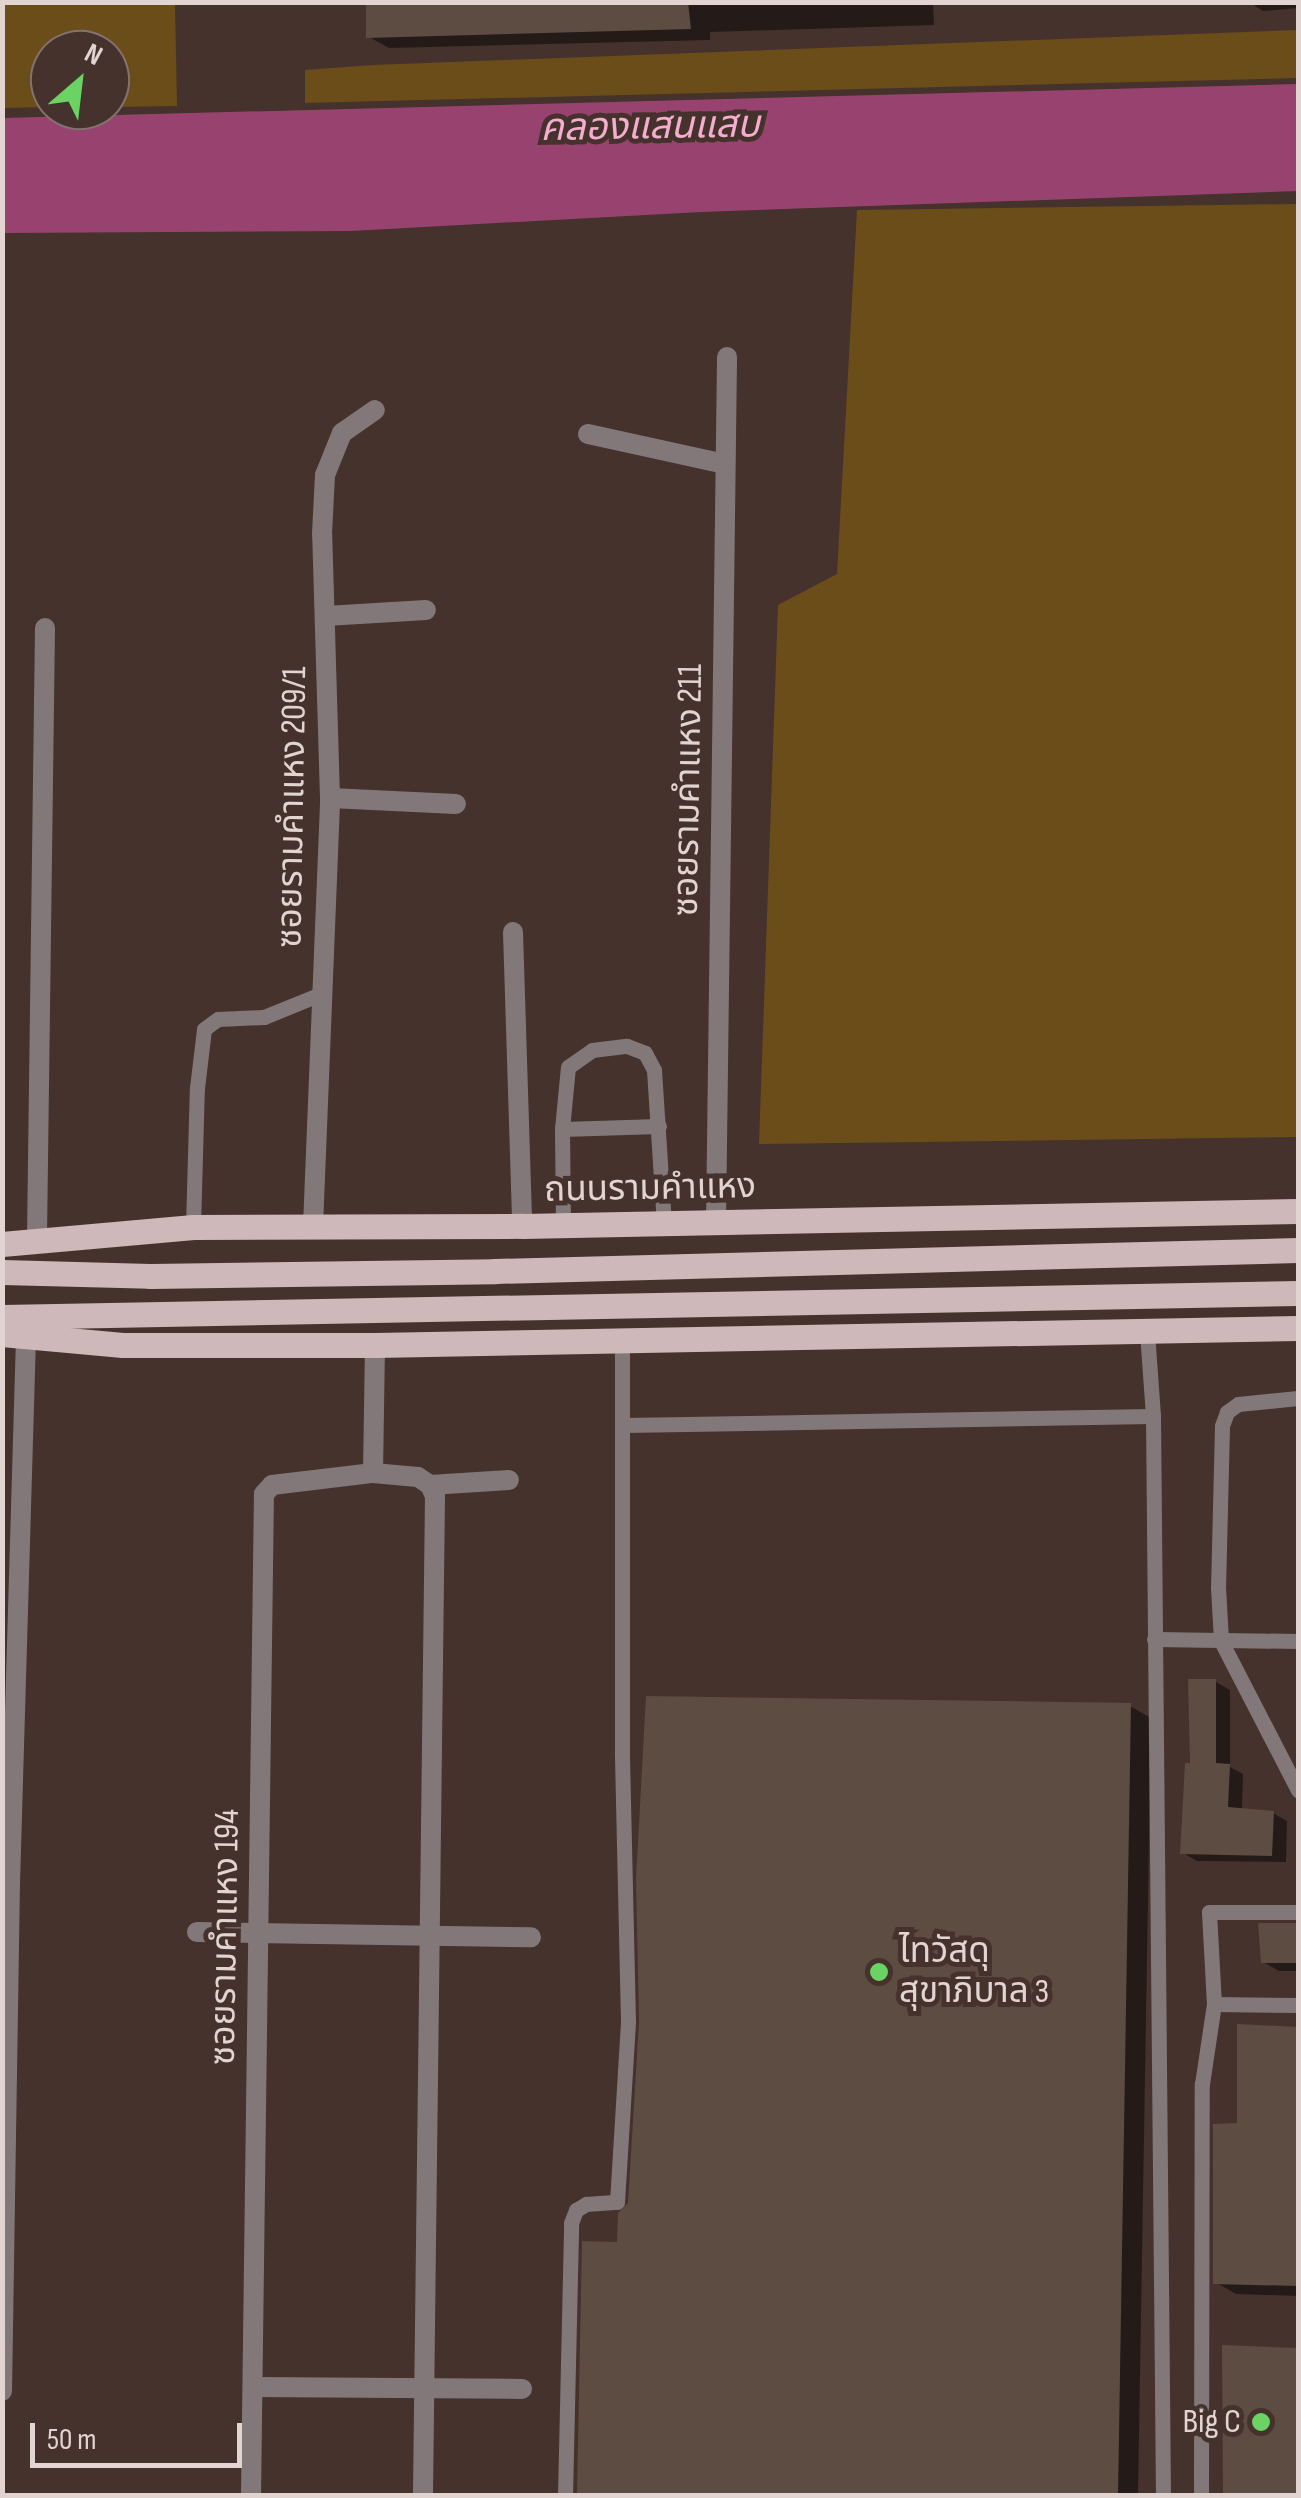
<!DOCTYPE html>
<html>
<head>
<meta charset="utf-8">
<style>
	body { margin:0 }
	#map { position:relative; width:1301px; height:2498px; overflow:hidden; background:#45322d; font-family:"Sofia Sans Condensed","Noto Sans Thai",sans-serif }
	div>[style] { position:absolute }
	.green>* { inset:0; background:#6b4d19 }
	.water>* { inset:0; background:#98436f }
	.shadow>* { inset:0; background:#0007 }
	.building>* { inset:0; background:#5d4c41 }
	.service>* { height:15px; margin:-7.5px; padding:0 7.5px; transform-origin:7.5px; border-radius:7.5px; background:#837879 }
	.minor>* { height:20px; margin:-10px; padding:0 10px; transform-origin:10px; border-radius:10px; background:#837879 }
	.primary>* { height:25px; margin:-12.5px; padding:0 12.5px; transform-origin:12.5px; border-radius:12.5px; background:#ceb8ba }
	.dots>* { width:28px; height:28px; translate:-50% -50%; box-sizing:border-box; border:5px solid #45322d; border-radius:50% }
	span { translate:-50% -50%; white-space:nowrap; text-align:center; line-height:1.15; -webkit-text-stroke:10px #45322d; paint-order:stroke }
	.street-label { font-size:35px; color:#e1d4d1 }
	.poi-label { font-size:35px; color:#e1d4d1 }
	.left { translate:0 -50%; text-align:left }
	.right { translate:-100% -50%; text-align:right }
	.water-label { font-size:38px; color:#f4adce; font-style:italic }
	.frame { position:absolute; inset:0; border:5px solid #e1d4d1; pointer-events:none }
	.north { position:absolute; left:30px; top:30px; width:100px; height:100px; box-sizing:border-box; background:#45322d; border:2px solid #83736f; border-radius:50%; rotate:28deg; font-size:28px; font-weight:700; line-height:40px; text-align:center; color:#e1d4d1 }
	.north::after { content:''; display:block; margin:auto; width:35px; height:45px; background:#6bd363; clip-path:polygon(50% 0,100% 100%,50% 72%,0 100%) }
	.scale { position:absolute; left:30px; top:2423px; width:212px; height:45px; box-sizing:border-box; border:5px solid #e1d4d1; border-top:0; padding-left:12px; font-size:30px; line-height:35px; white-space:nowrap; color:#e1d4d1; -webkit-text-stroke:8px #45322d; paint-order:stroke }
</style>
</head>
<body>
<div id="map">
	<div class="green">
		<i style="clip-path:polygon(2px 3px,175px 3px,177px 106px,110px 107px,110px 50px,50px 50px,50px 107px,3px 108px)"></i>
		<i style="clip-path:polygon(1298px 30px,1298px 78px,305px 103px,305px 70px,373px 65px)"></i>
		<i style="clip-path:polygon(1298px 204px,1298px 1137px,759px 1144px,778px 605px,837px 574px,857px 210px)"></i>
	</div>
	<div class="water">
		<i style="clip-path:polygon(1298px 84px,1298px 191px,701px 212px,351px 231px,3px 233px,3px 118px)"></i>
	</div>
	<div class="shadow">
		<i style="clip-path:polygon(369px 2px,933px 2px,934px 25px,710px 32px,710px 40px,389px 48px,369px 37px)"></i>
		<i style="clip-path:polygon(1249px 2px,1298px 2px,1298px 8px,1263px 11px)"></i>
		<i style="clip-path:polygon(1216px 1682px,1230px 1690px,1230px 1767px,1243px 1774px,1242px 1810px,1273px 1813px,1287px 1821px,1286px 1862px,1197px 1861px,1183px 1853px,1193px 1765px)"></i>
		<i style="clip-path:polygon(1130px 1706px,1151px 1718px,1138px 2496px,581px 2496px,619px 2245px)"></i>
		<i style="clip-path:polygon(1298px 1925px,1298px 1971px,1279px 1971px,1263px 1962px,1260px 1926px)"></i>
		<i style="clip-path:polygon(1240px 2026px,1298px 2030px,1298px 2296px,1236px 2294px,1215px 2282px,1239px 2126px)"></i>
		<i style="clip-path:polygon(1225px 2347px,1298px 2350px,1298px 2496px,1226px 2496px)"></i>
	</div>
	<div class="building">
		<i style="clip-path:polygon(366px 2px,688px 2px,691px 29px,366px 38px)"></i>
		<i style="clip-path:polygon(1188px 1679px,1216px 1679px,1216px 1763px,1230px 1764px,1228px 1807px,1274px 1811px,1272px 1856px,1180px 1854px,1185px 1763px,1190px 1763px)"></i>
		<i style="clip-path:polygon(646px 1696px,1131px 1703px,1118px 2496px,577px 2496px,582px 2241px,617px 2242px,618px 2213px,628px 2203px,639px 2022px,636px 1878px)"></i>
		<i style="clip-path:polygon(1258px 1923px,1298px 1923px,1298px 1963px,1261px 1963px)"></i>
		<i style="clip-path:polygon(1237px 2024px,1298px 2027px,1298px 2286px,1213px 2284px,1213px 2124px,1237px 2123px)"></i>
		<i style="clip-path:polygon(1222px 2345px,1298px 2348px,1298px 2496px,1223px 2496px)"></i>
	</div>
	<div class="service">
		<i style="left:562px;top:1129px;width:97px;rotate:-1.8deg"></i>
		<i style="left:563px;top:1225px;width:96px;rotate:-90.6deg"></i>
		<i style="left:562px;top:1129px;width:62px;rotate:-84.5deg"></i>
		<i style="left:568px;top:1067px;width:29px;rotate:-35deg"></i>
		<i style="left:592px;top:1050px;width:35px;rotate:-7deg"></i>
		<i style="left:627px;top:1046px;width:19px;rotate:21deg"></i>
		<i style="left:645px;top:1053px;width:19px;rotate:62deg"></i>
		<i style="left:654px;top:1070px;width:154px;rotate:86.3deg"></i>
		<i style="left:193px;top:1227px;width:139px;rotate:-88.4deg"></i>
		<i style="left:197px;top:1088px;width:59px;rotate:-83.2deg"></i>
		<i style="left:204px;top:1029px;width:17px;rotate:-36deg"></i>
		<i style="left:218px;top:1019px;width:46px;rotate:-2.5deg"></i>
		<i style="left:264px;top:1017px;width:64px;rotate:-22.1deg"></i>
		<i style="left:1147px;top:1332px;width:84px;rotate:85.9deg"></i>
		<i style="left:1153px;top:1416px;width:1080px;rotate:89.47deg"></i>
		<i style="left:1298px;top:1398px;width:60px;rotate:174.3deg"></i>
		<i style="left:1238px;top:1404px;width:14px;rotate:144deg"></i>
		<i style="left:1227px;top:1412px;width:15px;rotate:110deg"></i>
		<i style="left:1222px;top:1426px;width:161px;rotate:91.4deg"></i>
		<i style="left:1218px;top:1587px;width:54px;rotate:86.8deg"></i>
		<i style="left:1221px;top:1641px;width:168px;rotate:62.7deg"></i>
		<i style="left:624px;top:1425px;width:529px;rotate:-0.97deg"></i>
		<i style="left:1154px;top:1639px;width:144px;rotate:0.8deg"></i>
		<i style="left:1298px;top:1912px;width:89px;rotate:180deg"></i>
		<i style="left:1209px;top:1912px;width:92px;rotate:86.9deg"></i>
		<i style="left:1214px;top:2004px;width:84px;rotate:0.7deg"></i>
		<i style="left:565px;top:2496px;width:273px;rotate:-88.7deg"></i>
		<i style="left:571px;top:2223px;width:14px;rotate:-69deg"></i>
		<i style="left:576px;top:2210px;width:12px;rotate:-31deg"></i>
		<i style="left:586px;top:2204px;width:31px;rotate:-4deg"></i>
		<i style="left:617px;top:2202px;width:181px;rotate:-86.5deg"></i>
		<i style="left:628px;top:2021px;width:269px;rotate:-91.3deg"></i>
		<i style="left:622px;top:1752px;width:413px;rotate:-90deg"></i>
		<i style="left:1201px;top:2496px;width:412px;rotate:-89.9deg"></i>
		<i style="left:1202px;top:2084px;width:81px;rotate:-81.5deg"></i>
	</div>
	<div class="minor">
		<i style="left:588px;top:434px;width:139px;rotate:12.4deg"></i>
		<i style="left:326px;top:616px;width:100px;rotate:-3.4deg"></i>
		<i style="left:330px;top:798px;width:126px;rotate:2.7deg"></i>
		<i style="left:513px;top:932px;width:294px;rotate:88.2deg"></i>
		<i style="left:716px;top:1223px;width:866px;rotate:-89.27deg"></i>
		<i style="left:313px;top:1227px;width:429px;rotate:-87.7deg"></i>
		<i style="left:330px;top:798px;width:264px;rotate:-91.7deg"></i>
		<i style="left:322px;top:534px;width:59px;rotate:-87.1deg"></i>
		<i style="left:325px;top:475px;width:45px;rotate:-68deg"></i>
		<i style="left:342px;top:433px;width:40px;rotate:-34.9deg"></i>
		<i style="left:37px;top:1238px;width:610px;rotate:-89.25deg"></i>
		<i style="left:373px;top:1473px;width:128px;rotate:-89.1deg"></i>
		<i style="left:430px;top:1485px;width:79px;rotate:-3.6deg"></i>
		<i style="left:197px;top:1932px;width:334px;rotate:0.9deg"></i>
		<i style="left:253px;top:2387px;width:269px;rotate:0.4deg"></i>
		<i style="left:2px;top:2391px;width:508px;rotate:-89.1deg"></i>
		<i style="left:10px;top:1883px;width:546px;rotate:-88.32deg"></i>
		<i style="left:251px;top:2496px;width:1002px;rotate:-89.26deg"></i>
		<i style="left:264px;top:1494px;width:12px;rotate:-48deg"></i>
		<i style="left:272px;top:1485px;width:102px;rotate:-6.8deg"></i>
		<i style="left:373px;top:1473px;width:45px;rotate:5.1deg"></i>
		<i style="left:418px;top:1477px;width:14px;rotate:34deg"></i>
		<i style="left:430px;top:1485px;width:12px;rotate:66deg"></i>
		<i style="left:435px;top:1496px;width:1000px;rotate:90.69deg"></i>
	</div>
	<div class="primary">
		<i style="left:2px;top:1244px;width:192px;rotate:-5.1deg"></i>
		<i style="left:193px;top:1227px;width:329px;rotate:-0.2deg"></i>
		<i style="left:522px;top:1226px;width:776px;rotate:-1.11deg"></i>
		<i style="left:2px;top:1272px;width:148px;rotate:1.5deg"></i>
		<i style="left:150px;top:1276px;width:345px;rotate:-0.8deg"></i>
		<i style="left:495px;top:1271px;width:803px;rotate:-1.5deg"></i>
		<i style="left:2px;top:1317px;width:1296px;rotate:-1.06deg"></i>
		<i style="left:2px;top:1334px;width:121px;rotate:5.2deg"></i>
		<i style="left:123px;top:1345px;width:252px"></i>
		<i style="left:375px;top:1345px;width:923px;rotate:-1.06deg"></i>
	</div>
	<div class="dots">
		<i style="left:879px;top:1972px;background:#6bd363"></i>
		<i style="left:1261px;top:2422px;background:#6bd363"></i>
	</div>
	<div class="street-label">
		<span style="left:689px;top:790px;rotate:-89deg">ซอยรามคำแหง 211</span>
		<span style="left:293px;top:807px;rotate:-89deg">ซอยรามคำแหง 209/1</span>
		<span style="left:650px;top:1189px;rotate:-1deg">ถนนรามคำแหง</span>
		<span style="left:226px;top:1937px;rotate:-89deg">ซอยรามคำแหง 194</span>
	</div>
	<div class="poi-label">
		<span class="left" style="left:899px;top:1972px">ไทวัสดุ<br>สุขาภิบาล 3</span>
		<span class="right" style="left:1241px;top:2422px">Big C</span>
	</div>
	<div class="water-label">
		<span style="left:650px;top:127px;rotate:-1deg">คลองแสนแสบ</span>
	</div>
	<div class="frame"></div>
	<div class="north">N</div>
	<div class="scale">50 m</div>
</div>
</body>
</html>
